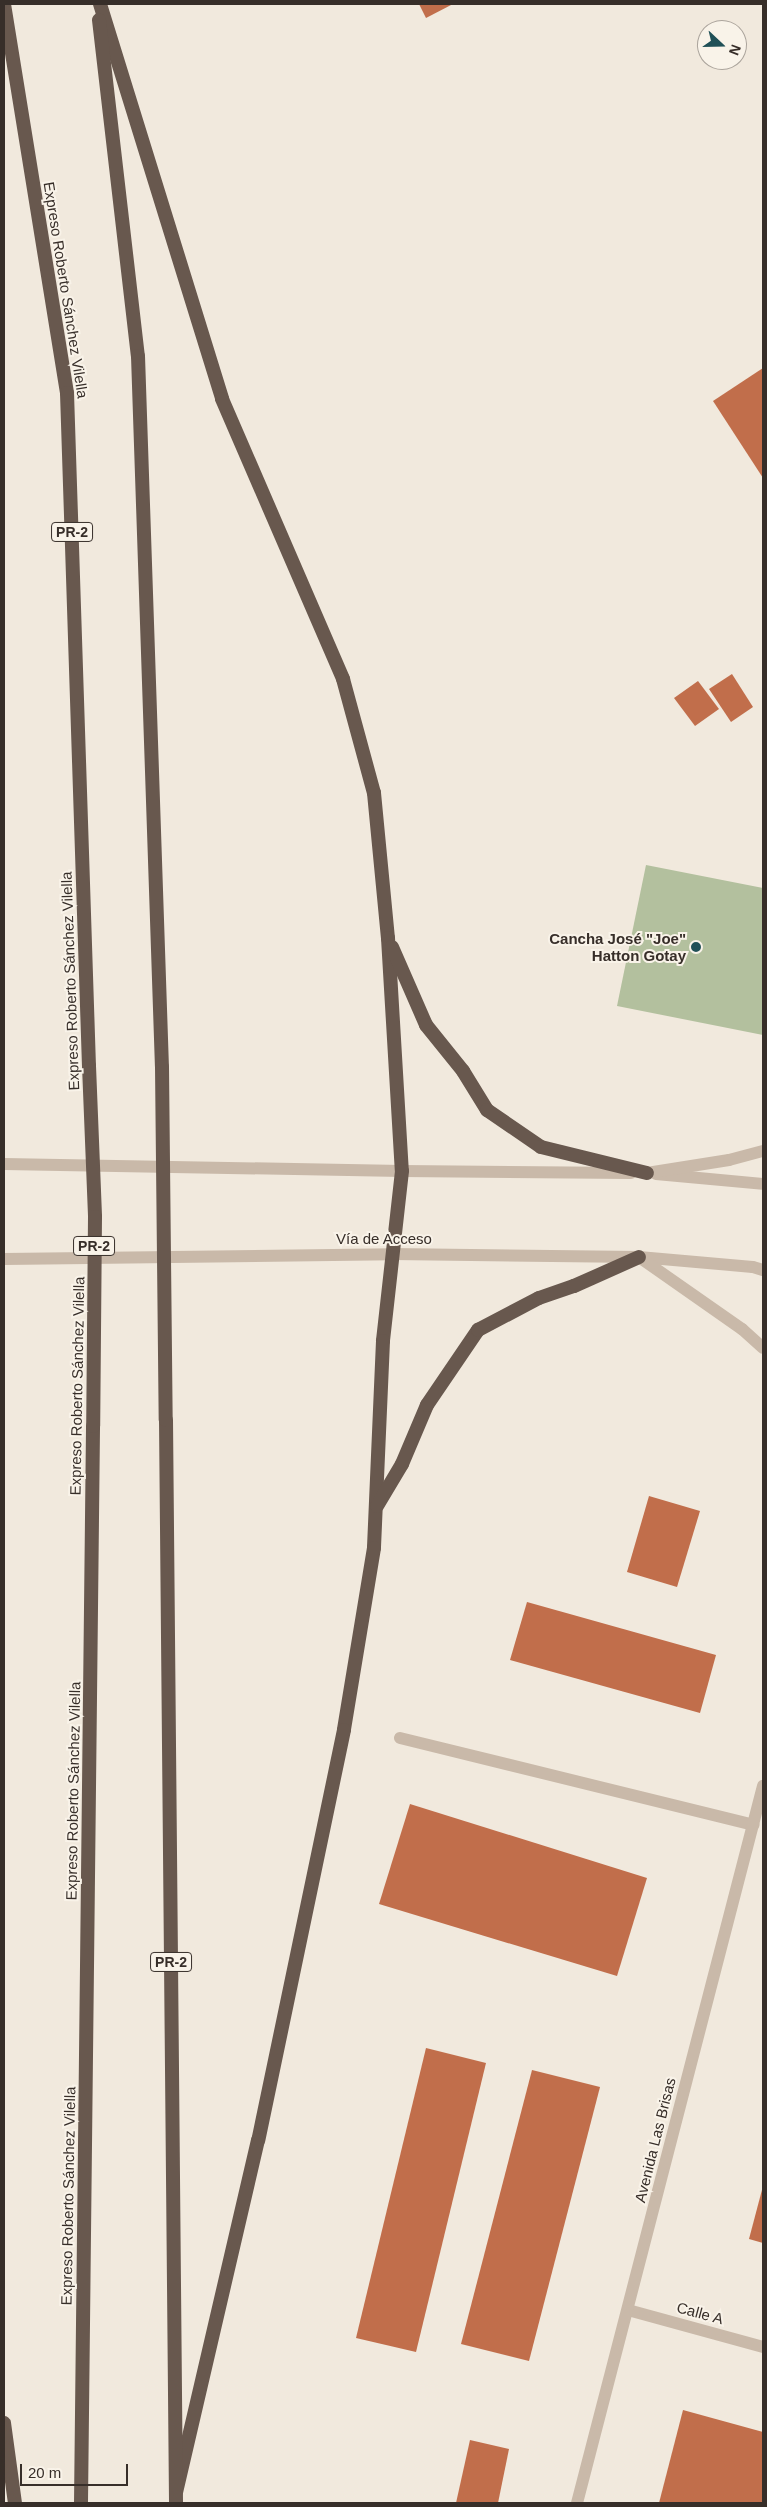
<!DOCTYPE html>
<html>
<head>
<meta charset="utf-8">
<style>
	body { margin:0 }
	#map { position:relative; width:767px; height:2507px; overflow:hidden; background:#f1e9dd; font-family:Helvetica,sans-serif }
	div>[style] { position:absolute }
	.green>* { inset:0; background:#b3c09e }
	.building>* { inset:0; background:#c16e4b }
	.service>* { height:12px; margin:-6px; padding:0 6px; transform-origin:6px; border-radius:6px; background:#c9b9a9 }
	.minor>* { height:12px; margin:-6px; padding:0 6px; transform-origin:6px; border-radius:6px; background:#c9b9a9 }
	.tertiary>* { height:12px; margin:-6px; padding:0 6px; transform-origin:6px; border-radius:6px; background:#c9b9a9 }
	.trunk>* { height:14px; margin:-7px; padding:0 7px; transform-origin:7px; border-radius:7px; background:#68584e }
	.trunk-bridge>* { height:14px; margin:-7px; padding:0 7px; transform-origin:7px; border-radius:7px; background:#68584e }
	.dots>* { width:14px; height:14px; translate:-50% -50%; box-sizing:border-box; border:2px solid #f9f3e9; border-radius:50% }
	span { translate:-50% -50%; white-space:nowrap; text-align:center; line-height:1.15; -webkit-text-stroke:4px #f9f3e9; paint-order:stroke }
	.shield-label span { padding:1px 4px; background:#f9f3e9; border:1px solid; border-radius:4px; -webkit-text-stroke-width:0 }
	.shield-label { font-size:14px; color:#372e29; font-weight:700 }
	.street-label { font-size:15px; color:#372e29 }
	.poi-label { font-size:15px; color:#372e29; font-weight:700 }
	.right { translate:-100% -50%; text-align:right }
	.frame { position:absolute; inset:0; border:5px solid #372e29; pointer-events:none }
	.north { position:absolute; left:697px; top:20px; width:50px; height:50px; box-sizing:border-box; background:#f9f3e9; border:1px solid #aba49c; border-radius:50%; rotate:111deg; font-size:14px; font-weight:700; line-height:20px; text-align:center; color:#372e29 }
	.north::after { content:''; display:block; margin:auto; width:18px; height:22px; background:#205057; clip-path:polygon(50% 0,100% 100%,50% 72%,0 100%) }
	.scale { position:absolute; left:20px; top:2464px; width:108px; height:22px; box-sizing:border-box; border:2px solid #372e29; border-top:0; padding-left:6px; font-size:15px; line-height:18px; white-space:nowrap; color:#372e29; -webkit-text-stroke:4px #f9f3e9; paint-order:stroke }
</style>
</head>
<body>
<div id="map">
	<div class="green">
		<i style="clip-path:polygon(646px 865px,763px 888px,763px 1035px,617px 1006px)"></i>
	</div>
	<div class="building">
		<i style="clip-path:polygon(419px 4px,453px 4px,426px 18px)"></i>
		<i style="clip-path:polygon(763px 368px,763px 478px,713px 401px)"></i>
		<i style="clip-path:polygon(732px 674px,753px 707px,731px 722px,709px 689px)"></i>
		<i style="clip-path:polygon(698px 681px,719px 709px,695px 726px,674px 698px)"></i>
		<i style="clip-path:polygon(649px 1496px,700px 1511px,677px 1587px,627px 1572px)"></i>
		<i style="clip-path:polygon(527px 1602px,716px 1655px,700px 1713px,510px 1660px)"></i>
		<i style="clip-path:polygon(410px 1804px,647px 1878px,617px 1976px,379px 1904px)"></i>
		<i style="clip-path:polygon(426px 2048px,486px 2063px,416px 2352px,356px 2338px)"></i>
		<i style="clip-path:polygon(532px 2070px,600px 2087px,529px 2361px,461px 2344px)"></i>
		<i style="clip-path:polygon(763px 2186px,763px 2243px,749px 2239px)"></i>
		<i style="clip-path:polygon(683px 2410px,763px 2432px,763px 2503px,659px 2503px)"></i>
		<i style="clip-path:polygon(470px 2440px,509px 2449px,498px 2503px,456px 2503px)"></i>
	</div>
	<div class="service">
		<i style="left:400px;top:1738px;width:364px;rotate:13.8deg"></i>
	</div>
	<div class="minor">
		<i style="left:4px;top:1164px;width:398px;rotate:1deg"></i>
		<i style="left:402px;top:1171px;width:229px;rotate:0.5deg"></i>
		<i style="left:656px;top:1174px;width:107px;rotate:5.3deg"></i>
		<i style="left:4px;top:1259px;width:388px;rotate:-0.7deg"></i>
		<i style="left:392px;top:1254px;width:247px;rotate:0.7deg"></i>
		<i style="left:639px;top:1257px;width:114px;rotate:5deg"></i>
		<i style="left:753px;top:1267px;width:10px;rotate:17deg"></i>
		<i style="left:628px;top:2310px;width:140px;rotate:15.3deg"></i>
	</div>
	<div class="tertiary">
		<i style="left:647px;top:1173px;width:83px;rotate:-9deg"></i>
		<i style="left:729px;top:1160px;width:35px;rotate:-15deg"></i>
		<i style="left:639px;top:1257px;width:126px;rotate:35deg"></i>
		<i style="left:742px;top:1329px;width:28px;rotate:42deg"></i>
		<i style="left:577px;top:2503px;width:741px;rotate:-75.46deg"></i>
	</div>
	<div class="trunk">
		<i style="left:4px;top:4px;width:394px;rotate:80.8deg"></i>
		<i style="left:67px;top:393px;width:673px;rotate:88.13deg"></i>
		<i style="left:100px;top:4px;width:413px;rotate:72.8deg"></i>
		<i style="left:222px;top:399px;width:305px;rotate:66.6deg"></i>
		<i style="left:343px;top:679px;width:118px;rotate:74.8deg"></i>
		<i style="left:374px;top:793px;width:146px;rotate:84.5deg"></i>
		<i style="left:388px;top:938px;width:233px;rotate:86.6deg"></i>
		<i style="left:402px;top:1171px;width:171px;rotate:96.4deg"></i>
		<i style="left:383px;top:1341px;width:207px;rotate:92.5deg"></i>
		<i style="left:374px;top:1548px;width:184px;rotate:99.4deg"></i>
		<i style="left:344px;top:1730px;width:419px;rotate:101.8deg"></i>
		<i style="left:258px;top:2140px;width:361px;rotate:103.1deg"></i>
		<i style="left:99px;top:20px;width:338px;rotate:83.4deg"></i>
		<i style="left:138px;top:356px;width:711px;rotate:88.07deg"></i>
		<i style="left:392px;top:947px;width:85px;rotate:66.4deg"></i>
		<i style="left:426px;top:1025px;width:59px;rotate:51.2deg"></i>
		<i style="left:463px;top:1071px;width:46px;rotate:58.4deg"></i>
		<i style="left:487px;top:1110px;width:65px;rotate:34.4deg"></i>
		<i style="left:541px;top:1147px;width:109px;rotate:13.8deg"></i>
		<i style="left:166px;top:1420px;width:1083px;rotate:89.47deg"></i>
		<i style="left:377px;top:1506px;width:49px;rotate:-59.2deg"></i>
		<i style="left:402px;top:1464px;width:64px;rotate:-67deg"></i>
		<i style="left:427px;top:1405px;width:91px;rotate:-55.8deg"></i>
		<i style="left:478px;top:1330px;width:69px;rotate:-27.7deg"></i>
		<i style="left:539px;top:1298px;width:37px;rotate:-19deg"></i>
		<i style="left:574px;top:1286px;width:71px;rotate:-24deg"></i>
		<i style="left:4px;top:2423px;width:81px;rotate:82.2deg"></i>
		<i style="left:81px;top:2503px;width:1077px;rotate:-89.36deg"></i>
	</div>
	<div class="trunk-bridge">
		<i style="left:89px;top:1066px;width:151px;rotate:87.7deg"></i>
		<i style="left:95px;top:1217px;width:209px;rotate:90.5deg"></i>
		<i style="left:162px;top:1067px;width:353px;rotate:89.4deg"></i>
	</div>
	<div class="dots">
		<i style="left:696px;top:947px;background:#205057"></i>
	</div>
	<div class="shield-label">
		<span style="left:72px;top:532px">PR-2</span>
		<span style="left:94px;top:1246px">PR-2</span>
		<span style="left:171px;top:1962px">PR-2</span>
	</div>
	<div class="street-label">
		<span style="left:66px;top:290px;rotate:81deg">Expreso Roberto Sánchez Vilella</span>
		<span style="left:70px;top:981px;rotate:-92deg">Expreso Roberto Sánchez Vilella</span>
		<span style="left:384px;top:1239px">Vía de Acceso</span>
		<span style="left:77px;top:1386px;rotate:-89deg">Expreso Roberto Sánchez Vilella</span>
		<span style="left:73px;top:1791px;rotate:-89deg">Expreso Roberto Sánchez Vilella</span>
		<span style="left:655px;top:2140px;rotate:-76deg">Avenida Las Brisas</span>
		<span style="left:68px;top:2196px;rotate:-89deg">Expreso Roberto Sánchez Vilella</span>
		<span style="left:700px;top:2313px;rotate:15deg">Calle A</span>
	</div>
	<div class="poi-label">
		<span class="right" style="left:686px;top:947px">Cancha José "Joe"<br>Hatton Gotay</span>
	</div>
	<div class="frame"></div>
	<div class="north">N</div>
	<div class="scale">20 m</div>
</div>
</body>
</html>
